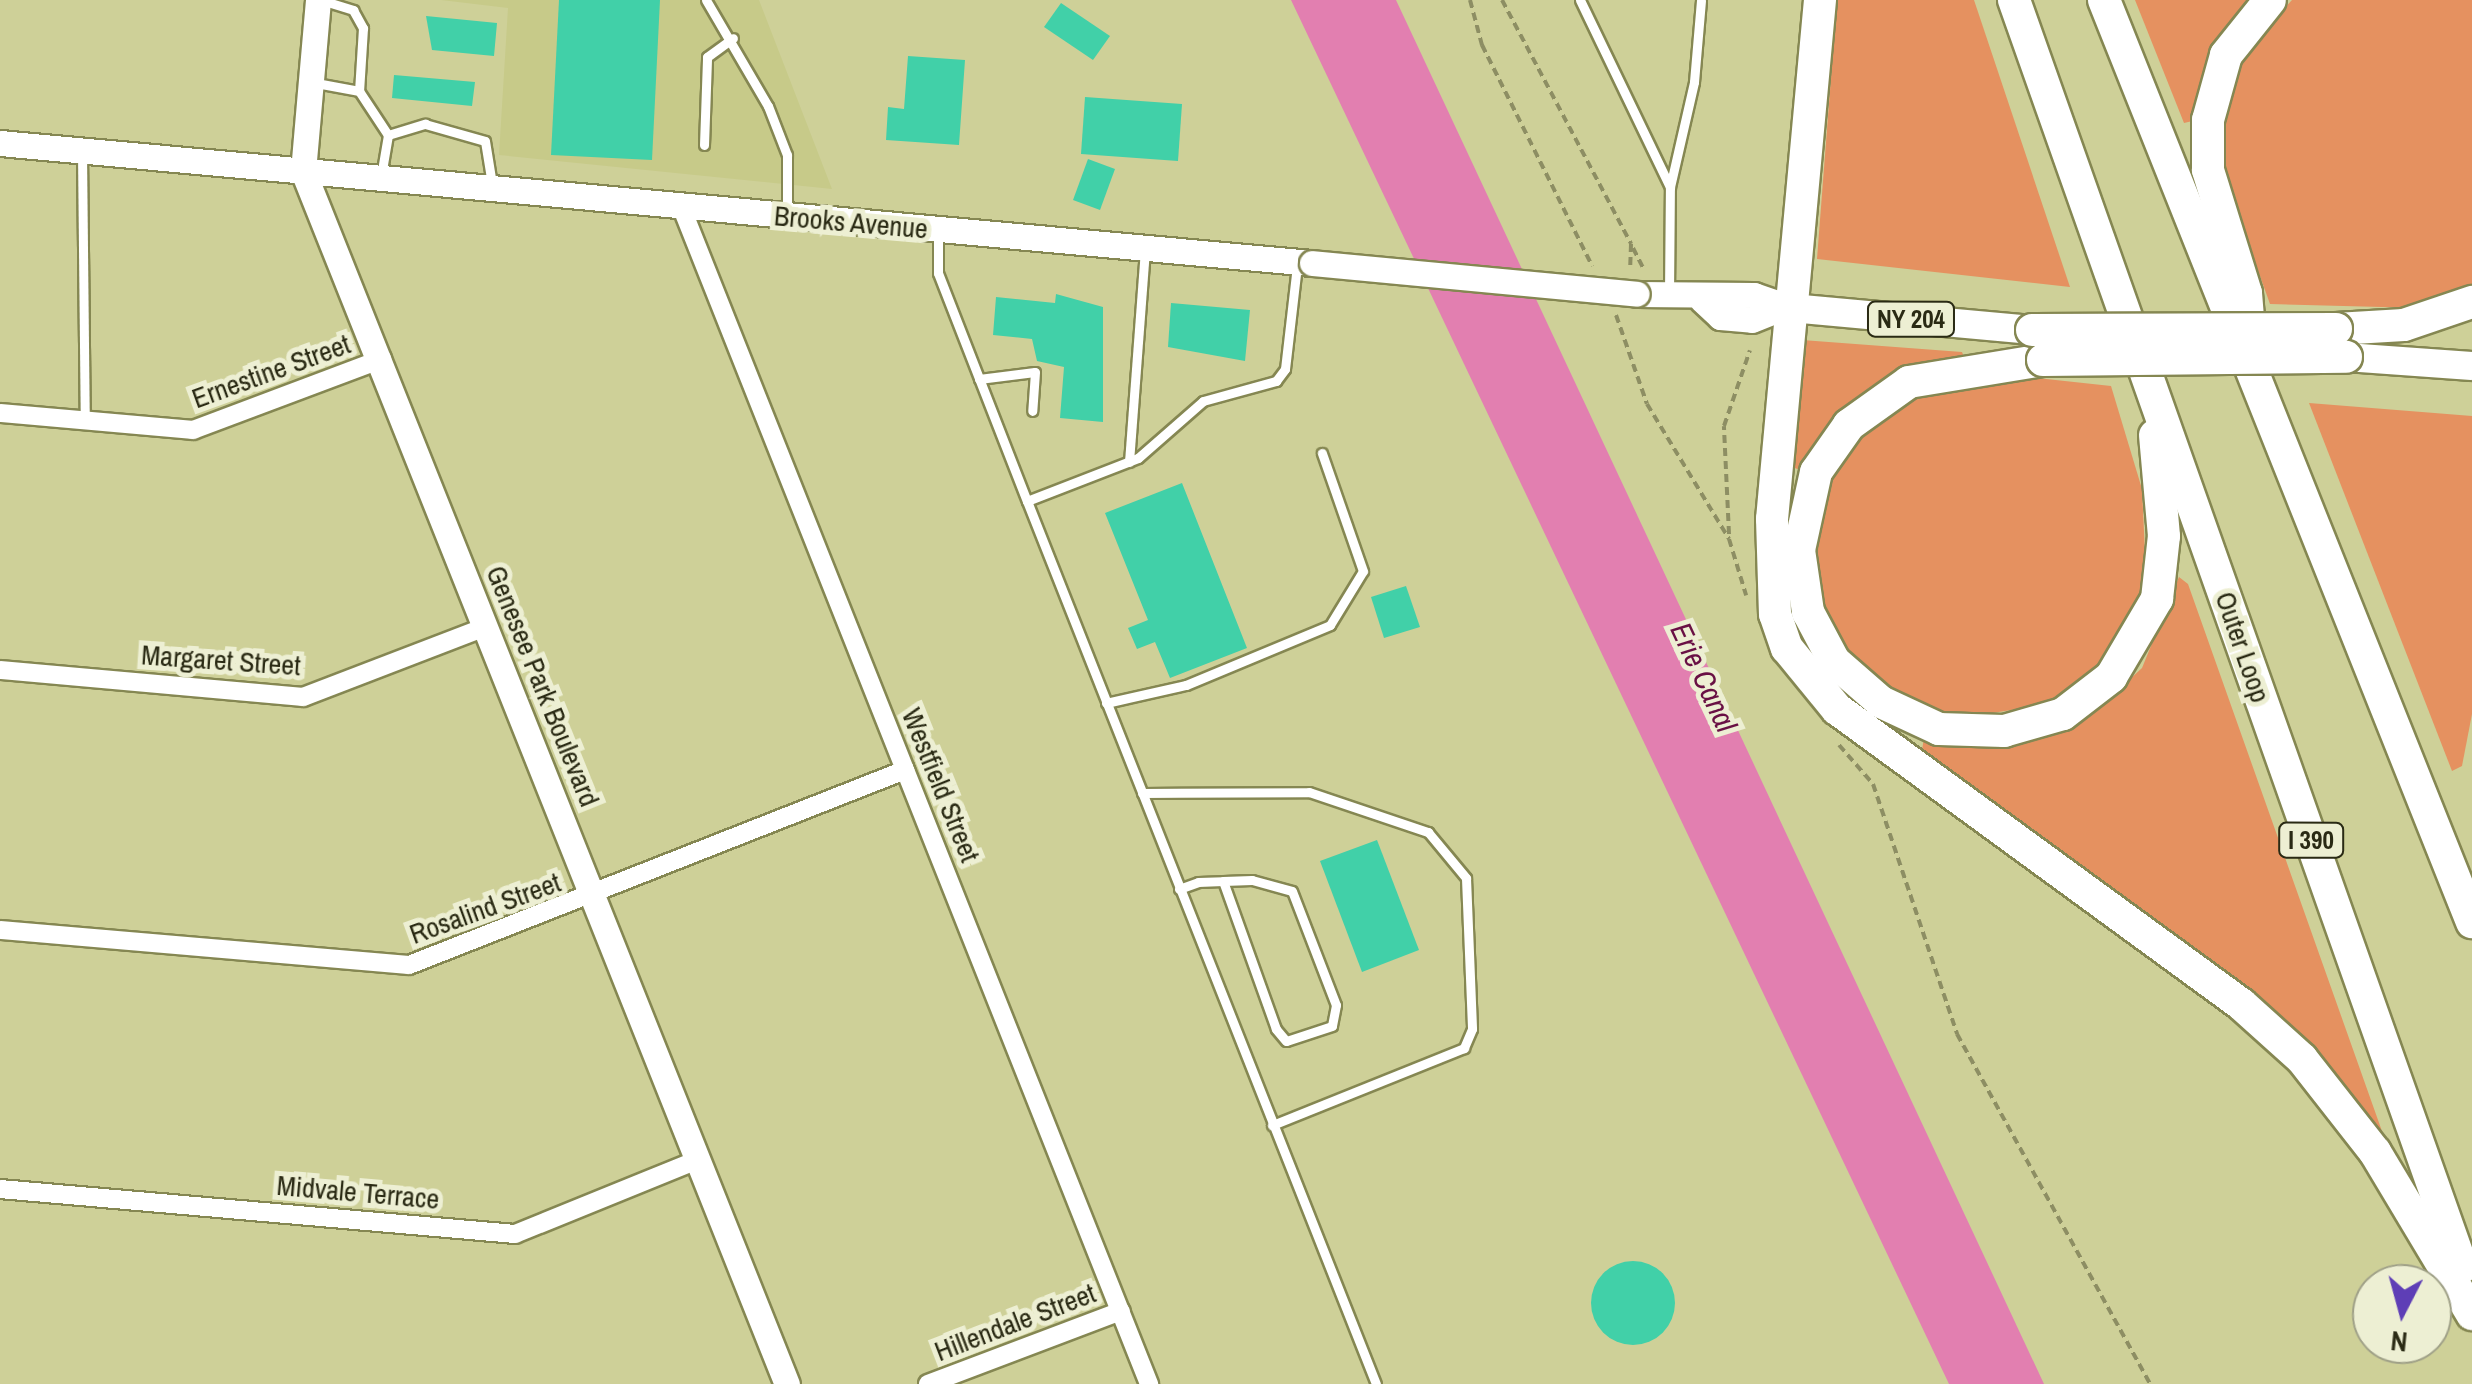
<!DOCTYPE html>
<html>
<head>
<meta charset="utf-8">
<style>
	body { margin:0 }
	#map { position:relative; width:2472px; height:1384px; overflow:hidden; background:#ced098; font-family:"Archivo Narrow",sans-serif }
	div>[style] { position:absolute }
	.built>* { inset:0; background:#c7ca89 }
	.green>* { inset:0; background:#e59160 }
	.water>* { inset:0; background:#e27fb0 }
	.building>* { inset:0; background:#41d0a8 }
	.round { border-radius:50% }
	.path>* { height:4px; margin-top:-2px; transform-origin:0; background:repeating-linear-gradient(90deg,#8d8e63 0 8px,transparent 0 13px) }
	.roads { filter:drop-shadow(2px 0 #858752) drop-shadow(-2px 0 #858752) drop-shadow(0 2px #858752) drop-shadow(0 -2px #858752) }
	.lane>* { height:9px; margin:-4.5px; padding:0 4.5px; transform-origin:4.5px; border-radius:4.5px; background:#fff }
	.street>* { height:18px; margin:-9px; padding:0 9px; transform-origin:9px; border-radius:9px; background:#fff }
	.secondary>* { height:25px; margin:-12.5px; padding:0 12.5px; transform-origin:12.5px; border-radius:12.5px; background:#fff }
	.primary>* { height:28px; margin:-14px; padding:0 14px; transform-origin:14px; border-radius:14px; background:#fff }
	.highway>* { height:32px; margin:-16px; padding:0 16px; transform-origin:16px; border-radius:16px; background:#fff }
	.bridges { filter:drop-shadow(2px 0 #858752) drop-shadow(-2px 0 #858752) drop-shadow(0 2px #858752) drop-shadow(0 -2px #858752) }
	.secondary-bridge>* { height:25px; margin:-12.5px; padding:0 12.5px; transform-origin:12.5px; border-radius:12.5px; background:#fff }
	.highway-bridge>* { height:32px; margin:-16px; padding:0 16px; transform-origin:16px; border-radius:16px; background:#fff }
	span { translate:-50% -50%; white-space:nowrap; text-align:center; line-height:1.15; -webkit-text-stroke:10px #edefd3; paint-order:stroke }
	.shield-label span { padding:2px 8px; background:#edefd3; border:2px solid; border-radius:8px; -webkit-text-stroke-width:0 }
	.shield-label { font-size:25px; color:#2a2a14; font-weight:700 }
	.street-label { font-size:28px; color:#2a2a14 }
	.water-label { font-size:30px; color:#691044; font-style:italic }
	.north { position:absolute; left:2352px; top:1264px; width:100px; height:100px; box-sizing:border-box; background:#edefd3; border:2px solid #9fa087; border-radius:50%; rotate:186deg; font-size:28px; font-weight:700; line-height:40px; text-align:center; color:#2a2a14 }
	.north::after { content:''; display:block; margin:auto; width:35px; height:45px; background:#5e3eb6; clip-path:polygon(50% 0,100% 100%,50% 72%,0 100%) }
</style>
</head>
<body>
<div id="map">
	<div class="built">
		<i style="clip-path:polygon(441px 0,759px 0,832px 189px,499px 155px,508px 8px)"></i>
	</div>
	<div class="green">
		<i style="clip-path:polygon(1837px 0,1974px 0,2070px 287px,1817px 259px)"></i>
		<i style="clip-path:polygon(2135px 0,2252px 0,2201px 119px,2184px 123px)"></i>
		<i style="clip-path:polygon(2292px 0,2472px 0,2472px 287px,2420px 308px,2270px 304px,2226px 181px,2223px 108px,2242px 55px)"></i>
		<i style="clip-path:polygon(1802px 340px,1962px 352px,1964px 357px,1855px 399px,1806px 472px,1789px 466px)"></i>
		<i style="clip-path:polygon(2037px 378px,2111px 386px,2142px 489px,2147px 595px,2116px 655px,2054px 703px,1962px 718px,1919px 705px,1858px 665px,1822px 607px,1813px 537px,1834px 465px,1880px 418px,1916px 398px)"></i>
		<i style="clip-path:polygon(2309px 403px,2472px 416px,2472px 714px,2462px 766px,2452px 771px)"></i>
		<i style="clip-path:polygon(2179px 577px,2188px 584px,2389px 1151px,2205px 958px,1922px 750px,1924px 738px,2022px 742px,2088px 718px,2142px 668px)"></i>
	</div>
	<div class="water">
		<i style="clip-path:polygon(1291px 0,1396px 0,2044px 1384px,1949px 1384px)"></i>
	</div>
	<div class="building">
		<i style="clip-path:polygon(559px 0,660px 0,652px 160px,551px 155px)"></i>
		<i style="clip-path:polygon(1061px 3px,1110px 36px,1093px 60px,1044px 27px)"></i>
		<i style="clip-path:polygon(426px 16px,497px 23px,494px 56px,432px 50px)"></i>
		<i style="clip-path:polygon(908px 56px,965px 60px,959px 145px,886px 140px,888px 107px,904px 109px)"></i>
		<i style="clip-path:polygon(394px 75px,475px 82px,472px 106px,392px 98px)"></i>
		<i style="clip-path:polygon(1085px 97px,1182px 104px,1178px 161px,1081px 154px)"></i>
		<i style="clip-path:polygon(1088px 159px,1115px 169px,1100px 210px,1073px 200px)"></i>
		<i style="clip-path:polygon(1056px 294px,1103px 307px,1103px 422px,1060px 418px,1064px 367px,1037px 361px,1032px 339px,993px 335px,996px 297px,1055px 303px)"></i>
		<i style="clip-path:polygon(1171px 303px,1250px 310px,1245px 361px,1168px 347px)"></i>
		<i style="clip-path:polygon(1182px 483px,1247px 648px,1170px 678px,1155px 642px,1137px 649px,1128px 628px,1148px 620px,1105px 513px)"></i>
		<i style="clip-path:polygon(1406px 586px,1420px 627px,1384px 638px,1371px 597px)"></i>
		<i style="clip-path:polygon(1377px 840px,1419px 950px,1362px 972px,1320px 861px)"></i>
		<i class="round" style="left:1591px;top:1261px;width:84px;height:84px"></i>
	</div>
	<div class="path">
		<i style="left:1470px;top:0;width:47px;rotate:75.1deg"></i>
		<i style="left:1482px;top:45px;width:247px;rotate:63.5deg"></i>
		<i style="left:1502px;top:0;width:276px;rotate:62.1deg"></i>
		<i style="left:1631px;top:244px;width:23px;rotate:92deg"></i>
		<i style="left:1633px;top:248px;width:22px;rotate:63deg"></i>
		<i style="left:1616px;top:315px;width:94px;rotate:70.8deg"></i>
		<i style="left:1647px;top:404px;width:158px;rotate:58.7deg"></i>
		<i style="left:1729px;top:539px;width:59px;rotate:73.1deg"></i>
		<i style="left:1729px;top:534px;width:108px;rotate:-92.7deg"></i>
		<i style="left:1724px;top:426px;width:80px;rotate:-71.1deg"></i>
		<i style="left:1839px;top:745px;width:52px;rotate:48.9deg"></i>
		<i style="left:1873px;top:784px;width:264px;rotate:71.4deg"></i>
		<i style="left:1957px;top:1034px;width:400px;rotate:61.1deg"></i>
	</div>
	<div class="roads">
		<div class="lane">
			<i style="left:321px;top:0;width:34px;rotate:17deg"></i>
			<i style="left:353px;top:10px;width:21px;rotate:61deg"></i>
			<i style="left:363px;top:28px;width:63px;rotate:93.6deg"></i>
			<i style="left:706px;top:0;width:123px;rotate:59.7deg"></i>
			<i style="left:768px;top:106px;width:53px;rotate:68.8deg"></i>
			<i style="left:787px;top:155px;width:58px;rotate:90deg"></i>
			<i style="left:1580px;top:0;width:208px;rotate:64.3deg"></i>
			<i style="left:316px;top:83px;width:44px;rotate:10.5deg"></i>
			<i style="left:359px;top:91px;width:53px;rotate:56.6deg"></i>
			<i style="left:704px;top:145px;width:88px;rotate:-88deg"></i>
			<i style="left:707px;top:57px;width:32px;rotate:-36deg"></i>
			<i style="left:82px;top:153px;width:268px;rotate:89.4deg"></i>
			<i style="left:381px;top:176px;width:42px;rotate:-80.3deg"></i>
			<i style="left:388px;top:135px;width:39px;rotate:-17deg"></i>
			<i style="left:425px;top:124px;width:62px;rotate:15.8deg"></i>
			<i style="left:485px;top:141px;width:44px;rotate:80.8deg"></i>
			<i style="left:938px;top:230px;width:43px;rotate:90deg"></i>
			<i style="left:938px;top:273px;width:245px;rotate:68.7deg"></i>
			<i style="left:1027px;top:501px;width:119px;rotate:-21.2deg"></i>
			<i style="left:1138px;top:458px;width:86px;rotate:-41.2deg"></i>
			<i style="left:1203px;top:401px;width:76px;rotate:-15.3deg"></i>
			<i style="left:1276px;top:381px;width:15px;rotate:-53deg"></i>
			<i style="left:1285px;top:369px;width:105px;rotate:-83.4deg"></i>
			<i style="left:1669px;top:294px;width:107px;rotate:-89.5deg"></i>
			<i style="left:1670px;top:187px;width:108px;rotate:-77.1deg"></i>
			<i style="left:1694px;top:82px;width:82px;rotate:-85.1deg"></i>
			<i style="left:979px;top:379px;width:56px;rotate:-7.1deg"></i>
			<i style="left:1035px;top:372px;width:39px;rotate:94deg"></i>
			<i style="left:1129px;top:462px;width:212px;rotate:-85.7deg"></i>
			<i style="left:1027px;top:501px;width:949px;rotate:68.43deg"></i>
			<i style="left:1106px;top:703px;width:82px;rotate:-12.7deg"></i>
			<i style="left:1186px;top:685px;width:156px;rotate:-22.6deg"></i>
			<i style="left:1330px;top:625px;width:63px;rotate:-58.6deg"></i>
			<i style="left:1363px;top:571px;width:125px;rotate:-109.2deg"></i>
			<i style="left:1142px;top:793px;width:167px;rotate:-0.3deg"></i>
			<i style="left:1309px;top:792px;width:126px;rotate:18.6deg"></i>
			<i style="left:1428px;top:832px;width:60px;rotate:50.4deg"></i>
			<i style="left:1466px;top:878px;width:151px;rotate:87.7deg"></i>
			<i style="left:1472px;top:1029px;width:21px;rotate:113deg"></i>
			<i style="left:1464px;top:1048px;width:207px;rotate:158.1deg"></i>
			<i style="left:1179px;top:889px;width:20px;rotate:-20deg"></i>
			<i style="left:1198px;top:882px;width:25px;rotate:-2deg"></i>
			<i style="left:1223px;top:881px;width:29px;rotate:-2deg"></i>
			<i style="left:1252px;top:880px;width:41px;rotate:15.4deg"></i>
			<i style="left:1292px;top:891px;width:122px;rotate:68.9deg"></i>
			<i style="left:1336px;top:1005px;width:21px;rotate:101deg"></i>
			<i style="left:1332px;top:1026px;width:48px;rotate:161.9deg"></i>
			<i style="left:1286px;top:1041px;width:16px;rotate:-130deg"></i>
			<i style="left:1276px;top:1029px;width:157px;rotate:-109.7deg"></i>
		</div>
		<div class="street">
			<i style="left:681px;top:206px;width:1268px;rotate:68.33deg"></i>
			<i style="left:0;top:413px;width:194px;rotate:5deg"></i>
			<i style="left:193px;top:430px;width:202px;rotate:-20.6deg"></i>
			<i style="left:0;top:670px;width:304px;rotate:5.1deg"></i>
			<i style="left:303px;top:697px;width:195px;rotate:-21deg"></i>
			<i style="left:0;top:930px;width:410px;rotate:4.9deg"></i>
			<i style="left:409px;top:965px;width:533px;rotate:-21.46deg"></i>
			<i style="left:0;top:1189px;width:517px;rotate:4.99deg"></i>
			<i style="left:515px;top:1234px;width:196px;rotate:-22.1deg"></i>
			<i style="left:928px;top:1384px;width:206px;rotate:-20.7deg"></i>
		</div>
		<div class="secondary">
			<i style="left:318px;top:0;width:172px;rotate:95deg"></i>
			<i style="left:303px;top:171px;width:1306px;rotate:68.25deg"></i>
			<i style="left:0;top:143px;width:1317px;rotate:5.23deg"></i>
			<i style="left:1637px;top:294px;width:117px;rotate:0.5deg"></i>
			<i style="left:1754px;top:295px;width:39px;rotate:19deg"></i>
			<i style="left:1702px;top:300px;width:25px;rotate:43deg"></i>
			<i style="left:1720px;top:317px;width:32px;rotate:5deg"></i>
			<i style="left:1752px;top:320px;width:35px;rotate:-22deg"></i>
		</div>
		<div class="primary">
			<i style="left:1791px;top:308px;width:242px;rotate:5.2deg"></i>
			<i style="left:2346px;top:357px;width:126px;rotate:4.1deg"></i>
		</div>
		<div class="highway">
			<i style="left:1820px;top:0;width:521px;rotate:95.28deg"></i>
			<i style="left:1772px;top:519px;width:95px;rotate:88.2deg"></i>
			<i style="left:1775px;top:614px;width:36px;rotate:71deg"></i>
			<i style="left:1787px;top:648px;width:79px;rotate:50.7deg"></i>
			<i style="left:1837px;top:709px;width:500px;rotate:36.14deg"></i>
			<i style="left:2241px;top:1004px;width:82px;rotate:42deg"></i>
			<i style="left:2302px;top:1059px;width:118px;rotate:51.9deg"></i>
			<i style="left:2375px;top:1152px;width:189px;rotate:59.1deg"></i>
			<i style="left:2014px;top:0;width:1344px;rotate:70.53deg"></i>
			<i style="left:2104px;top:0;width:993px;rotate:68.24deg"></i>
			<i style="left:2336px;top:329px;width:68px;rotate:-3.4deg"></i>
			<i style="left:2404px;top:325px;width:72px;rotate:-18.7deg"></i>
			<i style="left:2250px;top:342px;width:49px;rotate:-94.7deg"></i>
			<i style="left:2246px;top:293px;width:129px;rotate:-107.2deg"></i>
			<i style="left:2208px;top:170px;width:50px;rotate:-90deg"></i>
			<i style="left:2208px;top:120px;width:67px;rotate:-74.5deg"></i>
			<i style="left:2226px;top:55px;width:70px;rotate:-51.3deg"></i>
			<i style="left:2043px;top:360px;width:136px;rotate:170.7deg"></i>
			<i style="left:1909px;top:382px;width:74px;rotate:144.4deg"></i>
			<i style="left:1849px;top:425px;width:57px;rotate:125.1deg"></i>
			<i style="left:1816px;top:472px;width:80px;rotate:102.3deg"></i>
			<i style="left:1799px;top:550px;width:63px;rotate:81.7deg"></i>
			<i style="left:1808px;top:612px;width:55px;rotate:62deg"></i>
			<i style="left:1834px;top:661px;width:62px;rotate:41.1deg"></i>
			<i style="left:1881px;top:702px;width:64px;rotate:25deg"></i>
			<i style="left:1939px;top:729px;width:65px;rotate:1.8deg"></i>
			<i style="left:2004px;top:731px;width:61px;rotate:-16.1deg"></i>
			<i style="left:2063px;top:714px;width:61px;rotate:-37.6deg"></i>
			<i style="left:2111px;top:677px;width:91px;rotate:-59.5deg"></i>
			<i style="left:2157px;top:599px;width:63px;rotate:-83.7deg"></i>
			<i style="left:2164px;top:536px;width:101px;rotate:-95.1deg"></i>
		</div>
	</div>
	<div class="bridges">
		<div class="secondary-bridge">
			<i style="left:1312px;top:263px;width:326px;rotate:5.4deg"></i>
		</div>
		<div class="highway-bridge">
			<i style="left:2032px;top:330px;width:304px;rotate:-0.2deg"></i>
			<i style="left:2043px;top:360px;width:303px;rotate:-0.6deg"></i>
		</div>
	</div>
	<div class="shield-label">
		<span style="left:1911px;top:319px">NY 204</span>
		<span style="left:2311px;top:840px">I 390</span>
	</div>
	<div class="street-label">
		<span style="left:851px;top:222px;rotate:5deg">Brooks Avenue</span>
		<span style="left:271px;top:371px;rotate:-20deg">Ernestine Street</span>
		<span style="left:2243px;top:647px;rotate:71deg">Outer Loop</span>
		<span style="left:221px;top:660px;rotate:4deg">Margaret Street</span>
		<span style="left:543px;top:686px;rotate:68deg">Genesee Park Boulevard</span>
		<span style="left:941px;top:785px;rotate:68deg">Westfield Street</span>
		<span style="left:485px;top:908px;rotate:-20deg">Rosalind Street</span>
		<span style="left:358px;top:1192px;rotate:5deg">Midvale Terrace</span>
		<span style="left:1015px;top:1322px;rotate:-21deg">Hillendale Street</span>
	</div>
	<div class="water-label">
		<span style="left:1704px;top:677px;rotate:65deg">Erie Canal</span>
	</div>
	<div class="north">N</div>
</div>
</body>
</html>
